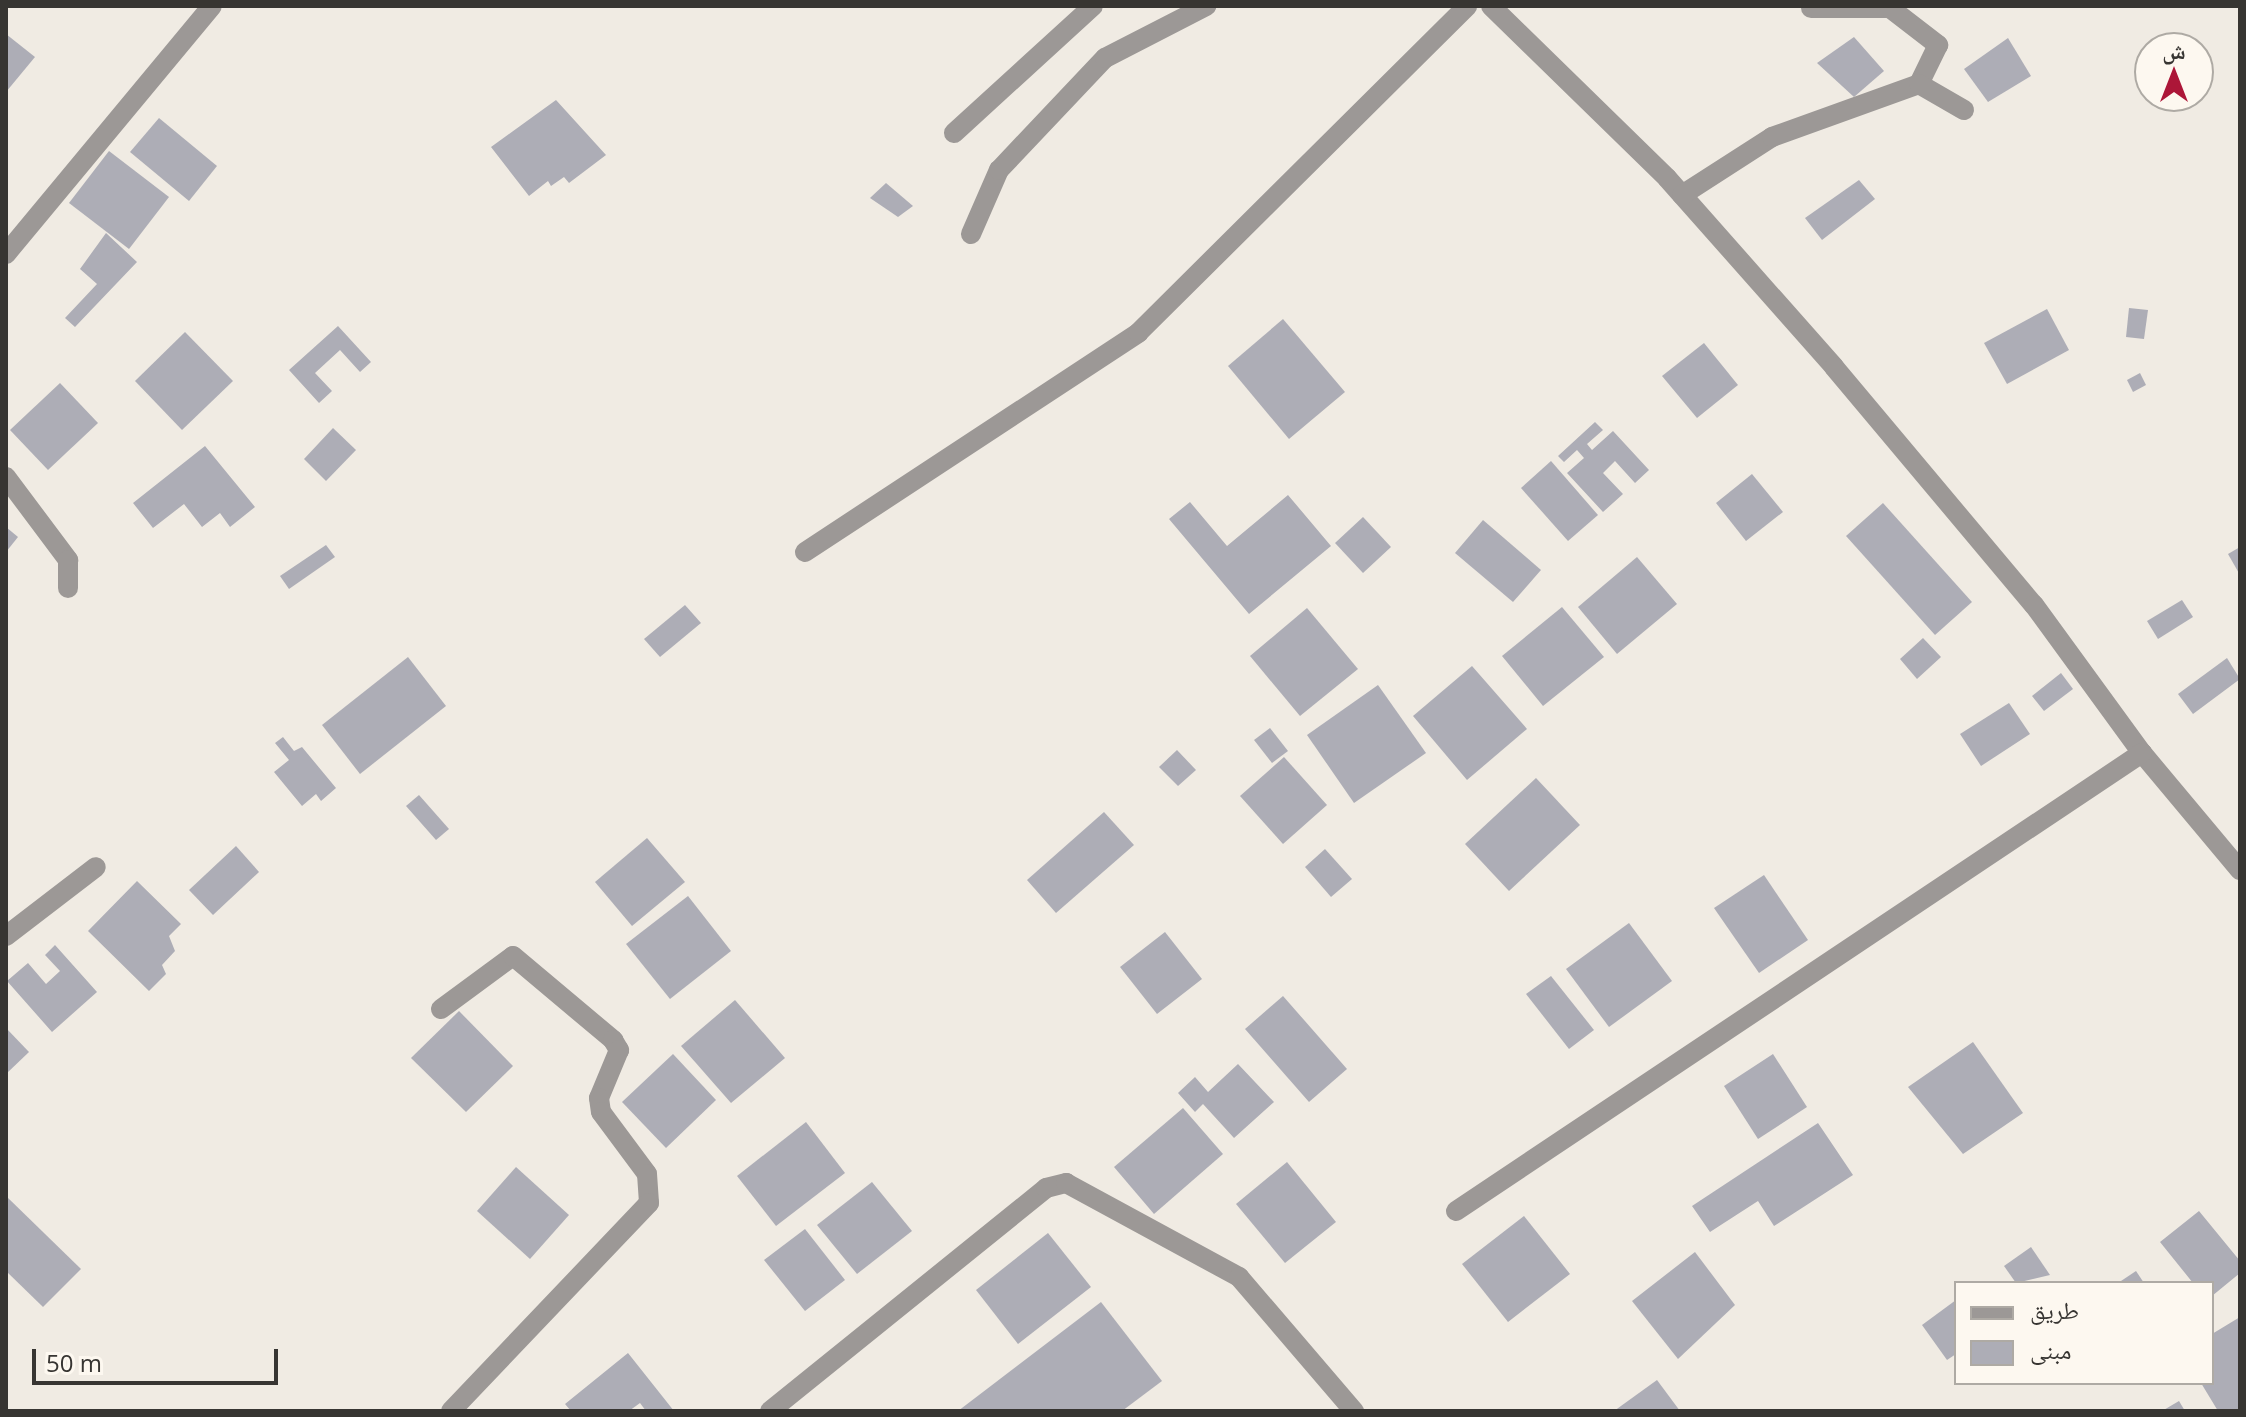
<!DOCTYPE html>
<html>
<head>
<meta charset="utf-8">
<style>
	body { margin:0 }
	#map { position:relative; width:2246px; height:1417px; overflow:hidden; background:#f0ebe3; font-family:"Open Sans","Noto Naskh Arabic",sans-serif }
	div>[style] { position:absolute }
	.building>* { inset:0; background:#adadb6 }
	.street>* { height:20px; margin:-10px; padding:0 10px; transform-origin:10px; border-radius:10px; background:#9c9896 }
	span { translate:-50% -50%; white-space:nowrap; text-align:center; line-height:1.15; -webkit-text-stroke:6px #fdf8f0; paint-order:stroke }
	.frame { position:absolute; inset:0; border:8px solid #373532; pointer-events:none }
	.legend { position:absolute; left:1954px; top:1281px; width:260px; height:104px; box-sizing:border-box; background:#fdf8f0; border:2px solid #aeaaa4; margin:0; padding:10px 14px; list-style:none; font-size:24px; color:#373532 }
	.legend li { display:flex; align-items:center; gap:16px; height:40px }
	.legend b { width:40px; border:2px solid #aeaaa4 }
	.north { position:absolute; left:2134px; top:32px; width:80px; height:80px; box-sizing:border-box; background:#fdf8f0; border:2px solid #aeaaa4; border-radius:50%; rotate:0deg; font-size:22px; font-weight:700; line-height:32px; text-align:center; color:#373532 }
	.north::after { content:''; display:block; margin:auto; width:28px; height:36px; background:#ac1638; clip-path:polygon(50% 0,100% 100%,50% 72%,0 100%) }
	.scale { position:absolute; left:32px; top:1349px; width:246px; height:36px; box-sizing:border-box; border:4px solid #373532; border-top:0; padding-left:10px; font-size:24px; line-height:28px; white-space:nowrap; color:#373532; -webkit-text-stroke:6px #fdf8f0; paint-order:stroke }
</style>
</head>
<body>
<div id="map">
	<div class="building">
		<i style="clip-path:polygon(6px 34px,35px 57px,6px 92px)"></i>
		<i style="clip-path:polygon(1854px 37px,1884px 71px,1854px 97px,1817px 63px)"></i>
		<i style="clip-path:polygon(2008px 38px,2031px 76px,1988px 102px,1964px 69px)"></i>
		<i style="clip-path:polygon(556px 100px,606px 155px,569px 183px,564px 177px,551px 186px,548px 181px,529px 196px,491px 147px)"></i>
		<i style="clip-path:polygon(159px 118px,217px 166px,189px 201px,130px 152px)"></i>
		<i style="clip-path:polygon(109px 151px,169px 197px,129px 249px,69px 203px)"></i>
		<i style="clip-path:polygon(1859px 180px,1875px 199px,1822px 240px,1805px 218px)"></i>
		<i style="clip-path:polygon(886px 183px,913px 206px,898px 217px,870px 198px)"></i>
		<i style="clip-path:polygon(106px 233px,137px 262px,75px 327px,65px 318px,97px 284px,80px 269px)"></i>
		<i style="clip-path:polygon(2129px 308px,2148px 310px,2144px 339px,2126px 337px)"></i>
		<i style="clip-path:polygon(2047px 309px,2069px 350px,2007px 384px,1984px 343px)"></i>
		<i style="clip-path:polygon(1283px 319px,1345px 392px,1289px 439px,1228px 366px)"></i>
		<i style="clip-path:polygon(338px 326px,371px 362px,360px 372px,340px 350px,315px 373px,332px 391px,319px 403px,289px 370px)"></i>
		<i style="clip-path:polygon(185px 332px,233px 381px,182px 430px,135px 381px)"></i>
		<i style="clip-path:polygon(1704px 343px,1738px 385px,1697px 418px,1662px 376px)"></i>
		<i style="clip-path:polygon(2140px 373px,2146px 385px,2133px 392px,2127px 380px)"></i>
		<i style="clip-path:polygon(60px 383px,98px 423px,48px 470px,10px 430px)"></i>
		<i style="clip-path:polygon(1595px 422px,1603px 430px,1587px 444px,1592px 450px,1613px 431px,1649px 470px,1635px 483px,1615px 461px,1603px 473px,1623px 494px,1603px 512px,1567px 473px,1584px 458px,1577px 450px,1564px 462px,1558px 456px)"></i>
		<i style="clip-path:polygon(333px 428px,356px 450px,326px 481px,304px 459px)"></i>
		<i style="clip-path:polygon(205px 446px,255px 507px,230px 527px,220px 513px,202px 527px,184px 504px,153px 528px,133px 503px)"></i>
		<i style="clip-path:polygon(1551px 461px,1598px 515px,1568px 541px,1521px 488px)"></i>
		<i style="clip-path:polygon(1752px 474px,1783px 512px,1746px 541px,1716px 503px)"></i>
		<i style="clip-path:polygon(1288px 495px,1331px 546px,1249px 614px,1169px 519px,1190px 502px,1227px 546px)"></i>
		<i style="clip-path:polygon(1883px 503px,1972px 602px,1935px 635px,1846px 536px)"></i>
		<i style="clip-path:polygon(1363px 517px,1391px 547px,1363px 573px,1335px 543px)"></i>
		<i style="clip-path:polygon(1483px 520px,1541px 570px,1513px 602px,1455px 553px)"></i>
		<i style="clip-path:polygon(6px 527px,18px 537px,6px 552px)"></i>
		<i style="clip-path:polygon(326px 545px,335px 557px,289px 589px,280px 576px)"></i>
		<i style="clip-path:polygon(2240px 547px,2240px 575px,2228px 554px)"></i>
		<i style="clip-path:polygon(1637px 557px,1677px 604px,1617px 654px,1578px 607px)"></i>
		<i style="clip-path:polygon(2182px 600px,2193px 617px,2158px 639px,2147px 621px)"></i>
		<i style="clip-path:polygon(685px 605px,701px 623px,660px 657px,644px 639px)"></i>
		<i style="clip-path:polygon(1562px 607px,1604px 657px,1543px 706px,1502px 656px)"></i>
		<i style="clip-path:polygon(1307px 608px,1358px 669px,1300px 716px,1250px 656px)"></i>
		<i style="clip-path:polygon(1923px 638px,1941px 657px,1917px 679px,1900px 659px)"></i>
		<i style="clip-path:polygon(408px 657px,446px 706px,360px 774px,322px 725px)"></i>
		<i style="clip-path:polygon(2227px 658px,2240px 679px,2193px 714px,2178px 694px)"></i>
		<i style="clip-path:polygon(1472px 666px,1527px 729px,1467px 780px,1413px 716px)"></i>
		<i style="clip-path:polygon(2061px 673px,2073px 689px,2044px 711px,2032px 696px)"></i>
		<i style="clip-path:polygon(1378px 685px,1426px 753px,1354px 803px,1307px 735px)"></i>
		<i style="clip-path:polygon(2009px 703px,2030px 734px,1981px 766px,1960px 734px)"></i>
		<i style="clip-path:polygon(1270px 728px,1288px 751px,1272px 763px,1254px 740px)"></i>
		<i style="clip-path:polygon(283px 737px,294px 751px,302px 747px,336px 788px,321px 801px,316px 794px,302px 806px,274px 772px,289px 760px,275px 743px)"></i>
		<i style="clip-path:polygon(1177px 750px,1196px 770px,1178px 786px,1159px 767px)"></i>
		<i style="clip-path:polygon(1284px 757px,1327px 805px,1283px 844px,1240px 796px)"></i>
		<i style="clip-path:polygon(1536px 778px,1580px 825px,1509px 891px,1465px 844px)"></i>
		<i style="clip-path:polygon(419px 795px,449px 829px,436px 840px,406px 806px)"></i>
		<i style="clip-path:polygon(1104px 812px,1134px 845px,1056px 913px,1027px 880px)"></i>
		<i style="clip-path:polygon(647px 838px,685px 882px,632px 926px,595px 882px)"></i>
		<i style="clip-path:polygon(236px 846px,259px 872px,213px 915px,189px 890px)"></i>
		<i style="clip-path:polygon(1325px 849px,1352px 879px,1331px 897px,1305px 867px)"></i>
		<i style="clip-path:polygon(1764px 875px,1808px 940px,1759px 973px,1714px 908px)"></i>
		<i style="clip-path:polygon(137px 881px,181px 924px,169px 936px,175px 951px,162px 965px,166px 974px,149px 991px,88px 931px)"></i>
		<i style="clip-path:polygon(688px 896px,731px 951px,670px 999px,626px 944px)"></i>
		<i style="clip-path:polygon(1629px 923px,1672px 981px,1609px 1027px,1566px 969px)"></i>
		<i style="clip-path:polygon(1165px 932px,1202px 979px,1157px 1014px,1120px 967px)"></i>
		<i style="clip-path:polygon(55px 945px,97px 992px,52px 1032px,7px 981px,28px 963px,46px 984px,60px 971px,45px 955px)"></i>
		<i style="clip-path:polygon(1551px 976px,1594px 1030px,1569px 1049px,1526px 994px)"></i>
		<i style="clip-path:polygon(1283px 996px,1347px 1069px,1309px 1102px,1245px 1029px)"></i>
		<i style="clip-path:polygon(735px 1000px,785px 1058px,731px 1103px,681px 1046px)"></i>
		<i style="clip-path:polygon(459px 1011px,513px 1066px,466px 1112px,411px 1058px)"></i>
		<i style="clip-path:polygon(6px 1028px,29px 1052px,6px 1074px)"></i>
		<i style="clip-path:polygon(1973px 1042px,2023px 1113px,1963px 1154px,1908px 1087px)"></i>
		<i style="clip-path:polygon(673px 1054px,716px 1100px,666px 1148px,622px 1102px)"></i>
		<i style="clip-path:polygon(1773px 1054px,1807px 1107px,1758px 1139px,1724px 1086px)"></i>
		<i style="clip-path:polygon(1238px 1064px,1274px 1102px,1234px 1138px,1203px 1104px,1195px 1112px,1178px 1093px,1195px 1077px,1208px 1092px)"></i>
		<i style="clip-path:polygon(1183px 1108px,1223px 1154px,1154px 1214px,1114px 1167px)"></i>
		<i style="clip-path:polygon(806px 1122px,845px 1173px,776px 1226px,737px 1176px)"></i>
		<i style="clip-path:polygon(1818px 1123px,1853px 1175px,1774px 1226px,1758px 1201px,1710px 1232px,1692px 1206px)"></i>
		<i style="clip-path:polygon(1287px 1162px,1336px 1222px,1285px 1263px,1236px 1204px)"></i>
		<i style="clip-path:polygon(516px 1167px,569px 1215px,530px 1259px,477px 1211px)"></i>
		<i style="clip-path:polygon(872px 1182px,912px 1231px,857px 1274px,817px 1225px)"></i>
		<i style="clip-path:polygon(6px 1196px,81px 1269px,43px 1307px,6px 1271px)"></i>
		<i style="clip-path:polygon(2199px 1211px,2240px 1261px,2240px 1273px,2212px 1296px,2212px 1283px,2193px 1283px,2160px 1242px)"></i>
		<i style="clip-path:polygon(1524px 1216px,1570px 1274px,1508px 1322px,1462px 1264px)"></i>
		<i style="clip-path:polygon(805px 1229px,845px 1280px,805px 1311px,764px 1260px)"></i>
		<i style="clip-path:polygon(1048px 1233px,1091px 1287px,1018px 1344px,976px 1290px)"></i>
		<i style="clip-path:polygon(2031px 1247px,2050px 1275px,2016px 1283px,2004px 1266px)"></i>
		<i style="clip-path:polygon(1695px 1252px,1735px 1305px,1678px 1359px,1632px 1301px)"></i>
		<i style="clip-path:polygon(2136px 1271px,2144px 1283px,2118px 1283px)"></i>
		<i style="clip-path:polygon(1956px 1300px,1956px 1354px,1947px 1360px,1922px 1325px)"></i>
		<i style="clip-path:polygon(1101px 1302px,1162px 1381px,1122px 1411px,958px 1411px)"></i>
		<i style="clip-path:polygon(2240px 1317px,2240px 1411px,2218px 1411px,2201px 1383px,2212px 1383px,2212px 1334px)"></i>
		<i style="clip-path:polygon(628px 1353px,674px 1411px,646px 1411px,640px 1403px,629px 1411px,571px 1411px,565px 1404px)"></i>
		<i style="clip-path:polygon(1657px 1380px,1680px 1411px,1614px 1411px)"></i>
		<i style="clip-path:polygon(2179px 1401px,2185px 1411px,2162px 1411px)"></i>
	</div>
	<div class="street">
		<i style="left:1491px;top:6px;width:246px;rotate:44.3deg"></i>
		<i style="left:1667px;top:178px;width:252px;rotate:48.5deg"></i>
		<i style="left:1834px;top:367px;width:311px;rotate:50deg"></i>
		<i style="left:2034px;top:605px;width:183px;rotate:53.9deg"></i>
		<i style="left:2142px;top:753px;width:153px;rotate:50.1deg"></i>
		<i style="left:1811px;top:8px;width:79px"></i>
		<i style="left:1890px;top:8px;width:61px;rotate:37.6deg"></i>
		<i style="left:1938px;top:45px;width:43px;rotate:116deg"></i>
		<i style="left:954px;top:133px;width:188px;rotate:-42.4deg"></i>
		<i style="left:1682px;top:195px;width:107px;rotate:-32.8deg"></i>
		<i style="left:1772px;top:137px;width:156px;rotate:-19.8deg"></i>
		<i style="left:1919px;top:84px;width:52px;rotate:30deg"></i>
		<i style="left:971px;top:234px;width:70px;rotate:-66.4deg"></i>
		<i style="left:999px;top:170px;width:154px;rotate:-46.6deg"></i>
		<i style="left:1105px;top:58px;width:114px;rotate:-27.2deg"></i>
		<i style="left:6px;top:254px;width:322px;rotate:-50.3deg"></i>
		<i style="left:6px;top:477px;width:104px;rotate:53.2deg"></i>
		<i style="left:68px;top:560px;width:28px;rotate:90deg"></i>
		<i style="left:805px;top:552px;width:399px;rotate:-33.3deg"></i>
		<i style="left:1138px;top:333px;width:464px;rotate:-44.8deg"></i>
		<i style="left:6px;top:936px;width:113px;rotate:-37.5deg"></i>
		<i style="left:441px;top:1009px;width:89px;rotate:-36.4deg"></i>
		<i style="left:513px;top:956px;width:131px;rotate:40deg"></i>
		<i style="left:613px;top:1040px;width:12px;rotate:59deg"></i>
		<i style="left:619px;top:1050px;width:52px;rotate:112.6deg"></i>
		<i style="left:599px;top:1098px;width:14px;rotate:82deg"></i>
		<i style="left:601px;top:1112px;width:77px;rotate:53.4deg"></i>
		<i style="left:647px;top:1174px;width:29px;rotate:86deg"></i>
		<i style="left:649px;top:1203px;width:287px;rotate:133.6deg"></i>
		<i style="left:1456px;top:1211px;width:825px;rotate:-33.73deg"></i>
		<i style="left:770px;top:1411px;width:355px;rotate:-38.9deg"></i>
		<i style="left:1046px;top:1188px;width:21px;rotate:-14deg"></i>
		<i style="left:1066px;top:1183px;width:197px;rotate:28.5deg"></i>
		<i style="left:1239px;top:1277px;width:177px;rotate:49.4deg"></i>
	</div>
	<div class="frame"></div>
	<ul class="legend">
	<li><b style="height:10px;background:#9c9896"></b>طريق</li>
	<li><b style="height:22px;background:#adadb6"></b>مبنى</li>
	</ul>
	<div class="north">ش</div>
	<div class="scale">50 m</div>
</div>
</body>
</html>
